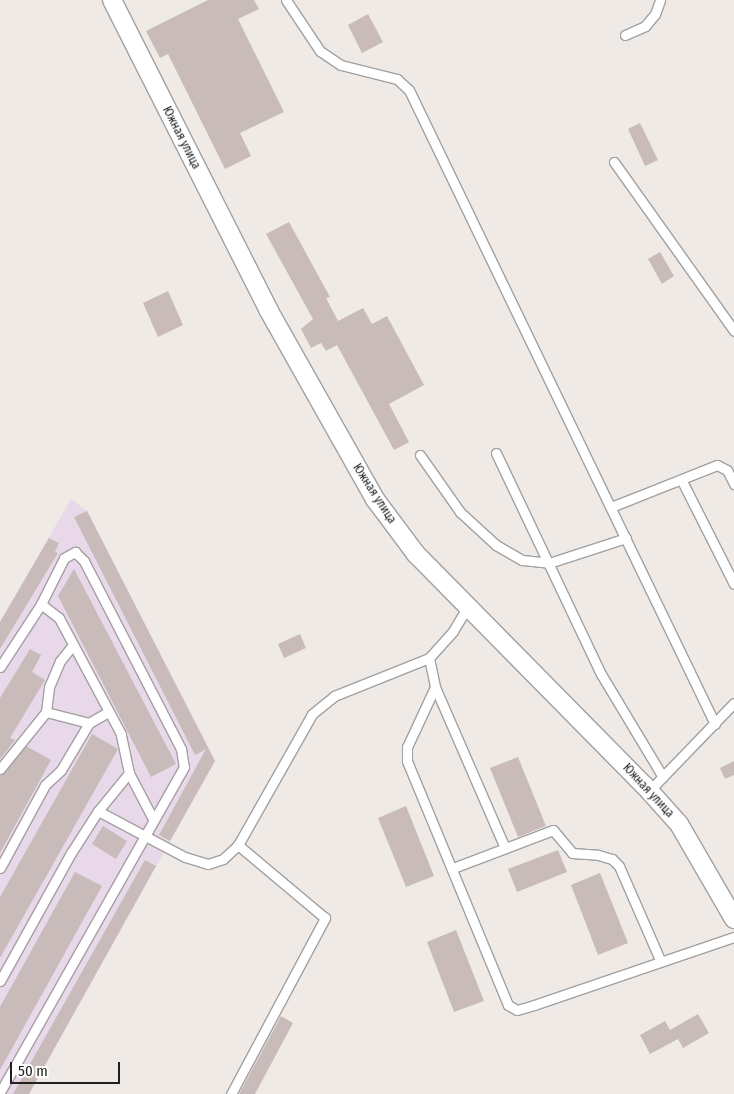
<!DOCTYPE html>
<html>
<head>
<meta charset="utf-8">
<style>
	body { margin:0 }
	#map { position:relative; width:734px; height:1094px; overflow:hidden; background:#f0eae6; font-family:"Fira Sans Condensed",sans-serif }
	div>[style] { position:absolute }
	.industrial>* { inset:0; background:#e8d8e9 }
	.building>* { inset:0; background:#c8bbb9 }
	.roads { filter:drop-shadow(1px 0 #a1a1a1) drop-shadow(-1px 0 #a1a1a1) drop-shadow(0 1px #a1a1a1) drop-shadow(0 -1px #a1a1a1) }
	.service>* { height:9px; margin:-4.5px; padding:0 4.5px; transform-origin:4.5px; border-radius:4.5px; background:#fff }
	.minor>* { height:18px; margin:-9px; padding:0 9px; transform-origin:9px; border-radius:9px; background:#fff }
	span { translate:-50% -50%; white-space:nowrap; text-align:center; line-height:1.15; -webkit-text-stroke:4px #fff; paint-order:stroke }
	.street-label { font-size:12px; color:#202020 }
	.scale { position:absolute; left:10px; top:1062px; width:110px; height:22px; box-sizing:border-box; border:2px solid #202020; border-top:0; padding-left:6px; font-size:15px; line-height:18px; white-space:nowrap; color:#202020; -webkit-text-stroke:4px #fff; paint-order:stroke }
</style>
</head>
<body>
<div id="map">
	<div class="industrial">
		<i style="clip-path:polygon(71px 499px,87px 511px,215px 761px,29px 1094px,0 1094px,0 622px)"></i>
	</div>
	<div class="building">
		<i style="clip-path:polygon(208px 0,254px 0,259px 9px,238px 19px,284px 112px,240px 133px,251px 156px,225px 169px,168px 54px,160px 58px,146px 31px)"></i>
		<i style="clip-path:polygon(368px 14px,383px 42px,362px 53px,348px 25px)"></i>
		<i style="clip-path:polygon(640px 123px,658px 160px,645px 166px,628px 129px)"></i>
		<i style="clip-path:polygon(289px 222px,330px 297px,326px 298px,338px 321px,363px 308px,372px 324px,387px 316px,424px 385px,389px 404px,409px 442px,394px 450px,337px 345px,326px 351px,321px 343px,311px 348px,301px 329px,313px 319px,266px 234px)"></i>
		<i style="clip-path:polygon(660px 252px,674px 276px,662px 284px,648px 259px)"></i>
		<i style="clip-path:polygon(168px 291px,183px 325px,158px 337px,143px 303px)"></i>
		<i style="clip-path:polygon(87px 511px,215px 761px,170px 841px,159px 835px,206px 749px,195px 755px,74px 517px)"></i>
		<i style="clip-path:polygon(49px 538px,59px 543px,55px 552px,58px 553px,0 649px,0 622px)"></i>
		<i style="clip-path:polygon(74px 569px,176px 764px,151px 777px,58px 596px)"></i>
		<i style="clip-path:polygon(300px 634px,306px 648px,284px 658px,278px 644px)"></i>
		<i style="clip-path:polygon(30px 649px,41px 655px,32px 672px,45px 680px,10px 738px,15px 740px,0 759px,0 698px)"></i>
		<i style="clip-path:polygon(92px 734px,118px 749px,0 958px,0 897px)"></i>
		<i style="clip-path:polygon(26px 746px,51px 760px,0 853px,0 775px)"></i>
		<i style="clip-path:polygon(518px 757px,546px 826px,518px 837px,490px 768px)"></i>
		<i style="clip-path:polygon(734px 761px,734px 775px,725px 779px,720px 768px)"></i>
		<i style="clip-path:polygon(406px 806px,434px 876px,406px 887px,378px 818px)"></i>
		<i style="clip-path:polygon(103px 826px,127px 841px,116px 859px,92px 844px)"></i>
		<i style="clip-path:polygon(558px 850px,567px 872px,517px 892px,508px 869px)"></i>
		<i style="clip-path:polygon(145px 860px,156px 866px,29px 1094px,13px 1094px)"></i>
		<i style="clip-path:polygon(75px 872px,102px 886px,0 1070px,0 1007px)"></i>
		<i style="clip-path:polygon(600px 873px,628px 943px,598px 955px,571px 885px)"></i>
		<i style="clip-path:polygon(456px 930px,484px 1001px,454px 1012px,427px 942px)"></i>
		<i style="clip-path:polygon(698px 1014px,709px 1033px,683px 1048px,678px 1039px,650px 1054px,640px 1035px,665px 1021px,670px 1030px)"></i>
		<i style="clip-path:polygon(281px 1016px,293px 1023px,255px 1094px,239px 1094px)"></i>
	</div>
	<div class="roads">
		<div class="service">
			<i style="left:286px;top:0;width:61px;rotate:56.3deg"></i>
			<i style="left:320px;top:51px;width:25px;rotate:34deg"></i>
			<i style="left:341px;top:65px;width:58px;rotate:14deg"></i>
			<i style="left:397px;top:79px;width:16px;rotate:43deg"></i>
			<i style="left:409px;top:90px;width:704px;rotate:64.24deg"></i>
			<i style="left:625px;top:35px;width:22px;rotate:-24deg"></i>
			<i style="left:645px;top:26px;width:16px;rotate:-50deg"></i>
			<i style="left:655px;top:14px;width:15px;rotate:-70deg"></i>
			<i style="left:614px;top:162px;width:207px;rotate:54.6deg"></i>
			<i style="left:496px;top:453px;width:245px;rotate:64.6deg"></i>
			<i style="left:601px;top:674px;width:120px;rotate:59deg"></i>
			<i style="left:420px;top:455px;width:70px;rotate:54.9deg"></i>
			<i style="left:460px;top:512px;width:49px;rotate:42.5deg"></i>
			<i style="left:496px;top:545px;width:30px;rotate:30deg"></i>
			<i style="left:522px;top:560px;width:27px;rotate:6deg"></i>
			<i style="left:549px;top:563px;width:81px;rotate:-18deg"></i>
			<i style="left:682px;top:481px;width:115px;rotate:63.2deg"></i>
			<i style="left:611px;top:507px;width:114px;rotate:-21.6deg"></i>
			<i style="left:717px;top:465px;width:11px;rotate:27deg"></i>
			<i style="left:727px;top:470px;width:16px;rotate:63deg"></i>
			<i style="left:429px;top:658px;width:30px;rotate:78deg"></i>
			<i style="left:435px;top:687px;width:176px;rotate:66.5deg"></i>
			<i style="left:0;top:667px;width:75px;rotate:-56.9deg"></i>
			<i style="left:41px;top:604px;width:51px;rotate:-63.4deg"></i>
			<i style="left:64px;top:558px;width:13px;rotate:-29deg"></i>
			<i style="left:75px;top:552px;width:13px;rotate:45deg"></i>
			<i style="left:84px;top:561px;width:212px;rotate:62.7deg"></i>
			<i style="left:181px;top:749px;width:18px;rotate:81deg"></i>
			<i style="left:184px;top:767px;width:373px;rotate:119.5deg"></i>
			<i style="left:435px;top:687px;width:66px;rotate:115deg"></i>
			<i style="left:407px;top:747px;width:14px;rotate:90deg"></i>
			<i style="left:407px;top:761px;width:264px;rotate:67.5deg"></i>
			<i style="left:508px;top:1005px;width:10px;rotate:29deg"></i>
			<i style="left:517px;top:1010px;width:18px;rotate:-16deg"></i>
			<i style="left:534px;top:1005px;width:211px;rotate:-18.8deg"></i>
			<i style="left:46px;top:712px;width:44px;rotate:14.3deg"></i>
			<i style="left:0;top:769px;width:73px;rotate:-51.1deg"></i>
			<i style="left:46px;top:712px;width:25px;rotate:-83deg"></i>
			<i style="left:49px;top:687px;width:28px;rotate:-67deg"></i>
			<i style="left:60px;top:661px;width:21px;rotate:-51deg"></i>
			<i style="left:129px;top:773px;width:52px;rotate:62.4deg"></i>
			<i style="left:649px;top:791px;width:122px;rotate:-46deg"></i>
			<i style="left:98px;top:811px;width:98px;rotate:27.9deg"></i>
			<i style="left:185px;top:857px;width:24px;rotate:17deg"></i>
			<i style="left:208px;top:864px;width:16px;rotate:-18deg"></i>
			<i style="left:223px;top:859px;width:21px;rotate:-43deg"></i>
			<i style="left:238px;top:845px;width:150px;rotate:-60.5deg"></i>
			<i style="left:312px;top:714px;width:28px;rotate:-39deg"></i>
			<i style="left:334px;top:696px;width:102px;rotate:-21.8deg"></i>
			<i style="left:429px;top:658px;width:36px;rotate:-48deg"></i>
			<i style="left:453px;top:631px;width:27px;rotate:-59deg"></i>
			<i style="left:0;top:868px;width:94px;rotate:-61.5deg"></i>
			<i style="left:45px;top:785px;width:22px;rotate:-43deg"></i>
			<i style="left:61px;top:770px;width:55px;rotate:-59.2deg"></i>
			<i style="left:89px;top:723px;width:22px;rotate:-30deg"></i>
			<i style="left:453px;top:868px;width:107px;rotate:-20.8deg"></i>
			<i style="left:553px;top:830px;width:30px;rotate:50deg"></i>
			<i style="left:572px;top:853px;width:26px;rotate:4deg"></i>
			<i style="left:598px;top:855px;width:15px;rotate:16deg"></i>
			<i style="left:612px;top:859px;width:10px;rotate:45deg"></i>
			<i style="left:619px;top:866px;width:103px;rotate:66.4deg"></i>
			<i style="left:0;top:981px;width:146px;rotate:-61deg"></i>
			<i style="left:71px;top:853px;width:50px;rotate:-57.3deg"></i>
			<i style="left:98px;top:811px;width:49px;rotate:-50.8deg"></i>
			<i style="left:129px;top:773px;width:40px;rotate:-102deg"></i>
			<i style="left:121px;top:734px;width:132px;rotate:-118.1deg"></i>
			<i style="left:59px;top:618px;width:23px;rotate:-142deg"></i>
			<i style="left:231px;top:1094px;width:200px;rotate:-61.9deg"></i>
			<i style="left:325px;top:918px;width:114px;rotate:-140deg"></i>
		</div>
		<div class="minor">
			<i style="left:112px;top:0;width:348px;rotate:63.2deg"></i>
			<i style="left:269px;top:311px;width:216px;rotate:60.6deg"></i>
			<i style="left:375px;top:499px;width:69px;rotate:53.3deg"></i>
			<i style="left:416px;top:554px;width:325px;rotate:45.4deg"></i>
			<i style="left:644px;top:785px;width:52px;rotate:48.1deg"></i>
			<i style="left:679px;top:824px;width:110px;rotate:59.9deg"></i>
		</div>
	</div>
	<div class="street-label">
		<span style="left:181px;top:138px;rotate:63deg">Южная улица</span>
		<span style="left:374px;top:494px;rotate:57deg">Южная улица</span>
		<span style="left:648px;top:791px;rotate:47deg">Южная улица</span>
	</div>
	<div class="scale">50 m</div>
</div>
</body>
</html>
